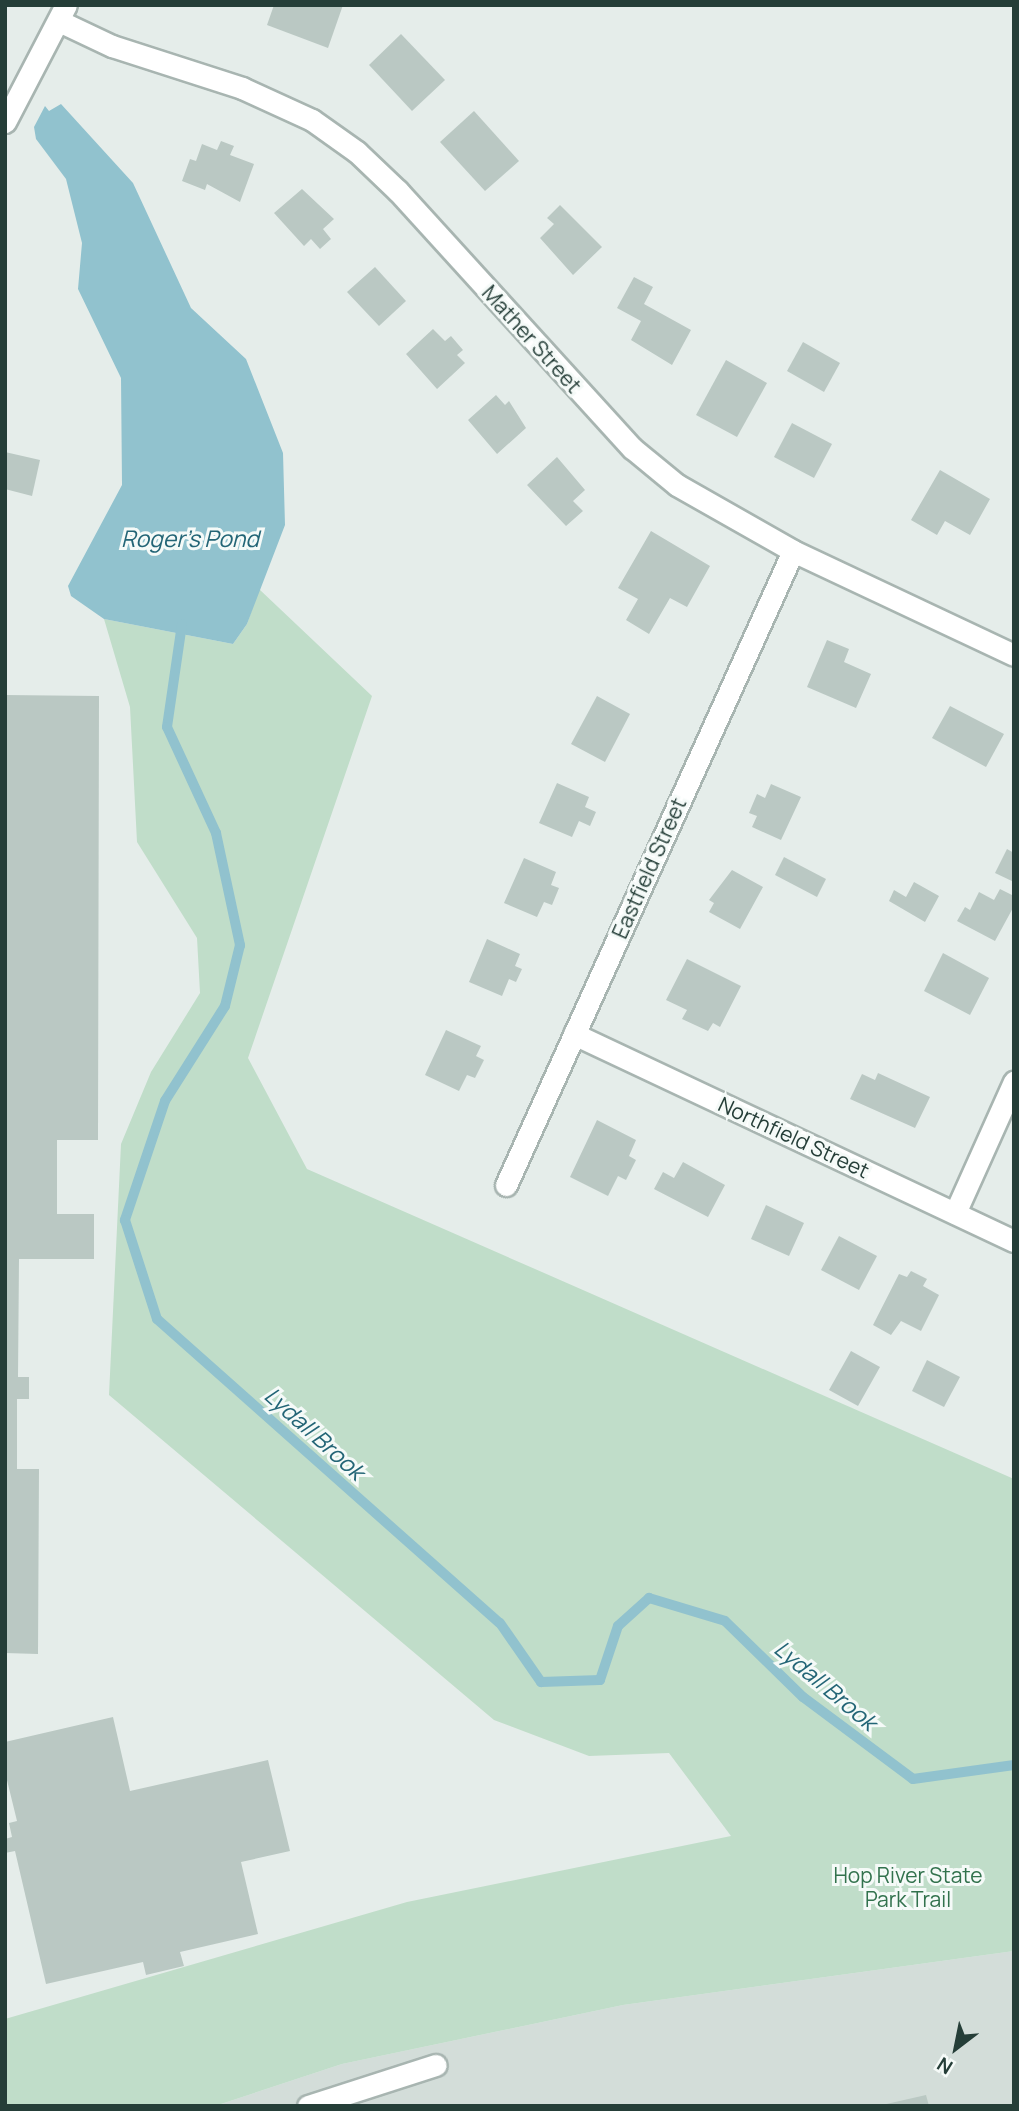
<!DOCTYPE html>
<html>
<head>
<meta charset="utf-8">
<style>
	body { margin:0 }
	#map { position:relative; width:1019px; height:2111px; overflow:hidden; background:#e5edea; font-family:Manrope,sans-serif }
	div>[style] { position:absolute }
	.built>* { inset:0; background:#d3ddd9 }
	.green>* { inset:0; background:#c0ddc9 }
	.water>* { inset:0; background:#91c2ce }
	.stream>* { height:10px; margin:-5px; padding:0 5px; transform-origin:5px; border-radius:5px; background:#91c2ce }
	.building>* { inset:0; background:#bac8c3 }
	.roads { filter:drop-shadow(2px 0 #a8b5b1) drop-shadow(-2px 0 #a8b5b1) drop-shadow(0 2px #a8b5b1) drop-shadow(0 -2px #a8b5b1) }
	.minor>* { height:21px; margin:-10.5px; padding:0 10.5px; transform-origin:10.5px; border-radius:10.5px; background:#fff }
	.tertiary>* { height:21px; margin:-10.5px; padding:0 10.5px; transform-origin:10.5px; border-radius:10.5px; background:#fff }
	span { translate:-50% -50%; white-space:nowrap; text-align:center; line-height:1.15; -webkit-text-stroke:6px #f5faf8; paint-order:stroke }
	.street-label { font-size:21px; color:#253e38 }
	.park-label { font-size:21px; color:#32724d }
	.water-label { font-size:23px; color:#236576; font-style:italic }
	.frame { position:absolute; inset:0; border:7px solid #253e38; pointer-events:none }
	.north { position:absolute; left:921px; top:2013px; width:70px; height:70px; -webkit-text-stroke:5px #f5faf8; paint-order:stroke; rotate:212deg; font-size:19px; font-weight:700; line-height:28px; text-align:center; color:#253e38 }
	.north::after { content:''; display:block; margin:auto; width:24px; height:32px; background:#253e38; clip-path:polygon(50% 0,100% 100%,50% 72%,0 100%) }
</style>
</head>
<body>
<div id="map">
	<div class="built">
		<i style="clip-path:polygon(1014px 1951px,1014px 2106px,215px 2106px,342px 2064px,623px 2005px)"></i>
	</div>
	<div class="green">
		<i style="clip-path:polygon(259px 589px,372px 696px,248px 1058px,307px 1169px,1014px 1479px,1014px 1951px,623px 2005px,342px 2064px,215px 2106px,5px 2106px,5px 2019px,407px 1902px,731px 1836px,669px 1753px,589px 1756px,494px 1720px,109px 1395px,121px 1144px,151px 1072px,200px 993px,197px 938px,137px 842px,130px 707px,104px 619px,233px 644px,247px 624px)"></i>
	</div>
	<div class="water">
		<i style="clip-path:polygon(61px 104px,133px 183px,191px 308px,246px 359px,283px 453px,285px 525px,247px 624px,233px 644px,104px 619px,71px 596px,68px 586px,122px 485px,121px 378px,78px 289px,82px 243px,66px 179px,36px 139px,34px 127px,45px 106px,49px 111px)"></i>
	</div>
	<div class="stream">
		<i style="left:182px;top:624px;width:104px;rotate:98.3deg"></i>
		<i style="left:167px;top:727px;width:117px;rotate:65.2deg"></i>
		<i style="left:216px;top:833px;width:115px;rotate:77.9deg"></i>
		<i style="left:240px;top:945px;width:63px;rotate:103.8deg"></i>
		<i style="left:225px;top:1006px;width:112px;rotate:122.3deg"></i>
		<i style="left:165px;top:1101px;width:126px;rotate:108.6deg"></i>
		<i style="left:125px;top:1220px;width:104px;rotate:72.1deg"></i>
		<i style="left:157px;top:1319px;width:458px;rotate:41.6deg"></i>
		<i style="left:500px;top:1623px;width:72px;rotate:55.2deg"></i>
		<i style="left:541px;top:1682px;width:59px;rotate:-1.9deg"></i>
		<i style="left:600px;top:1680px;width:57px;rotate:-71.6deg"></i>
		<i style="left:618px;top:1626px;width:42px;rotate:-42.1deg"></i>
		<i style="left:649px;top:1598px;width:79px;rotate:16.8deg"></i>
		<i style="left:725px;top:1621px;width:109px;rotate:44.3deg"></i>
		<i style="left:803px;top:1697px;width:137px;rotate:36.7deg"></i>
		<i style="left:913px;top:1779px;width:102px;rotate:-7.9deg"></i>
	</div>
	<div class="building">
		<i style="clip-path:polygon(274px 5px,343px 5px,328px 48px,267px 25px)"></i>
		<i style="clip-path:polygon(401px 34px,445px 80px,412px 111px,369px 65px)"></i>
		<i style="clip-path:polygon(474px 111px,519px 161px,485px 191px,440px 142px)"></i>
		<i style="clip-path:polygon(221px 141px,234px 146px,230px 155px,254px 164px,240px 202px,207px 184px,205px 190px,182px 181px,190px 159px,196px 161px,202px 144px,217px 150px)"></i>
		<i style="clip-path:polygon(302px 189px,334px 219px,323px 229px,331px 239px,320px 249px,311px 239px,304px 246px,274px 213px)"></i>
		<i style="clip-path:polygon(560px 205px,602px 247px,573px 275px,540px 238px,554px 224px,547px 218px)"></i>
		<i style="clip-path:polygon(375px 267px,406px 301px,379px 326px,347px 292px)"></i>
		<i style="clip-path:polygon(634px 277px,653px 287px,644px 304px,691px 330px,672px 365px,631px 340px,641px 321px,617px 308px)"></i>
		<i style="clip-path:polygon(433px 329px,445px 341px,451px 336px,463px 350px,457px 355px,465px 363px,437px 389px,406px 354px)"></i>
		<i style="clip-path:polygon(803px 342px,840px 363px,824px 392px,787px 371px)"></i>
		<i style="clip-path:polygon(726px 360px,767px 383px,737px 437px,696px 415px)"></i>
		<i style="clip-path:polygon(496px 395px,505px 405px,509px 401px,526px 428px,497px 454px,468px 420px)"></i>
		<i style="clip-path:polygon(792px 423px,832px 444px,814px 478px,774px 457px)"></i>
		<i style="clip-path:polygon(5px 452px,40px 460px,32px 496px,5px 489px)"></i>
		<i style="clip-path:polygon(557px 457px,585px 490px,573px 501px,583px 511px,566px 526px,527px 485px)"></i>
		<i style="clip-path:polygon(940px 470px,990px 499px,970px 535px,945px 521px,937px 535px,911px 520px)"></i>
		<i style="clip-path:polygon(651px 531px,710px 566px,687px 607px,670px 598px,649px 634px,626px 620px,638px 599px,618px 588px)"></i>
		<i style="clip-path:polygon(827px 640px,849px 649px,844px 662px,871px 674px,856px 708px,807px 687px)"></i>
		<i style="clip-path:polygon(5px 695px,99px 696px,98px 1140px,57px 1140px,57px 1214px,94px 1214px,94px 1259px,19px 1259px,18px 1377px,29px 1377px,29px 1399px,17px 1399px,17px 1469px,39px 1469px,38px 1654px,5px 1653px)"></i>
		<i style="clip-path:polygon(597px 696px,630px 714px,605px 762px,571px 744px)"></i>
		<i style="clip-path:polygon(950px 706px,1004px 734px,986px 767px,932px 738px)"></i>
		<i style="clip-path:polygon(557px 783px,589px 797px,585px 807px,596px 812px,590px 826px,579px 821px,572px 837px,539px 823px)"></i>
		<i style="clip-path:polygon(771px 784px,801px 797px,781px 840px,752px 827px,757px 816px,749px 813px,757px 794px,765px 798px)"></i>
		<i style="clip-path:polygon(1007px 849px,1014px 853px,1014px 882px,995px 873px)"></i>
		<i style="clip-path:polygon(784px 857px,826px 879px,817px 897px,775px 875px)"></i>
		<i style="clip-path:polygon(524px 858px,556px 872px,551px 885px,559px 888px,552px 905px,544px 902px,537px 917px,504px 903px)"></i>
		<i style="clip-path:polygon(732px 870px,763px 887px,740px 929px,709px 912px,714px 903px,709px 900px)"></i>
		<i style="clip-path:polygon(914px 882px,939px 896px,925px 922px,889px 901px,894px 890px,906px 897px)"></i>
		<i style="clip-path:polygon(1000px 889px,1014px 896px,1014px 906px,995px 941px,957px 921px,965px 907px,970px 910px,979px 892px,994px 900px)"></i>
		<i style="clip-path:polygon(487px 939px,520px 954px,515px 966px,522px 969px,516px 982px,509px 979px,502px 996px,469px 982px)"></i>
		<i style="clip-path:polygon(943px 953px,989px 978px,970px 1015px,924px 991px)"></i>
		<i style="clip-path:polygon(687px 959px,741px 986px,720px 1027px,713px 1023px,708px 1031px,682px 1019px,687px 1010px,666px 1000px)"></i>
		<i style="clip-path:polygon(446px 1030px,481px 1046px,476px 1056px,484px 1060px,475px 1078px,467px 1075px,459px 1091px,425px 1075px)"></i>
		<i style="clip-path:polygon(878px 1073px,930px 1097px,915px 1128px,850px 1099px,862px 1074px,875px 1080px)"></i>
		<i style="clip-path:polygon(597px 1120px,636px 1140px,629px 1156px,636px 1160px,626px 1180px,618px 1176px,608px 1196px,570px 1177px)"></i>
		<i style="clip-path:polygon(683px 1162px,725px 1185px,708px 1217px,654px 1189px,663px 1172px,674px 1178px)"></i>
		<i style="clip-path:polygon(766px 1205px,804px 1223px,789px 1256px,751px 1239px)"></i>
		<i style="clip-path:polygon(839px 1236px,877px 1256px,859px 1290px,821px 1270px)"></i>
		<i style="clip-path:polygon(911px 1271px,927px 1279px,923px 1286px,939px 1295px,921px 1331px,901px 1321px,891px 1335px,873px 1325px,899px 1274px,907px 1277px)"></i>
		<i style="clip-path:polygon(851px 1351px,880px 1367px,858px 1406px,829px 1390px)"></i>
		<i style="clip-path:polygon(927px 1360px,960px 1377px,944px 1407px,912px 1391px)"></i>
		<i style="clip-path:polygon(113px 1717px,130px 1791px,268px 1760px,290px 1851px,241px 1862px,258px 1934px,180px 1952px,184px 1966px,146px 1975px,143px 1962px,46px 1984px,15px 1851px,5px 1853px,5px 1839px,12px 1837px,9px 1823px,17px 1821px,5px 1772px,5px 1742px)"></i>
		<i style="clip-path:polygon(926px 2095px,929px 2106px,882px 2106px,882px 2105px)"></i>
	</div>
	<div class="roads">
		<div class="minor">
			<i style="left:59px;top:21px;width:59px;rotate:25.3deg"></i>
			<i style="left:112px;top:46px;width:137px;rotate:17.9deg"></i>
			<i style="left:242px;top:88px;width:77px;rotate:24.6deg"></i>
			<i style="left:312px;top:120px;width:55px;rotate:35.4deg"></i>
			<i style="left:357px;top:152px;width:57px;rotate:43.6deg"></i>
			<i style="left:398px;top:191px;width:348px;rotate:47.7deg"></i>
			<i style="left:632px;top:448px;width:58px;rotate:39.4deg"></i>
			<i style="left:677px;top:485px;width:133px;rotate:29.6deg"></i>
			<i style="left:793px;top:551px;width:244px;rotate:25.2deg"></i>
			<i style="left:574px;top:1034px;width:486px;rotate:25.2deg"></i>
			<i style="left:506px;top:1185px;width:696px;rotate:-65.64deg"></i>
			<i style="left:955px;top:1213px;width:144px;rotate:-65.8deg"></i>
			<i style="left:308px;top:2106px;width:134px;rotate:-17.8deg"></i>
		</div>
		<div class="tertiary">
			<i style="left:5px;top:122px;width:132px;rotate:-62.5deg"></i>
		</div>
	</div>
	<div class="street-label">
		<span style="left:532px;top:339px;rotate:48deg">Mather Street</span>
		<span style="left:649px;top:868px;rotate:-66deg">Eastfield Street</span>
		<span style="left:794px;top:1137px;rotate:25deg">Northfield Street</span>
	</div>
	<div class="park-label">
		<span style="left:908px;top:1887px">Hop River State<br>Park Trail</span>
	</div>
	<div class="water-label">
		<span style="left:190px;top:538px">Roger's Pond</span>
		<span style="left:315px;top:1433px;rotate:42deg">Lydall Brook</span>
		<span style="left:826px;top:1685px;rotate:40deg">Lydall Brook</span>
	</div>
	<div class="frame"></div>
	<div class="north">N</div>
</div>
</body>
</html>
